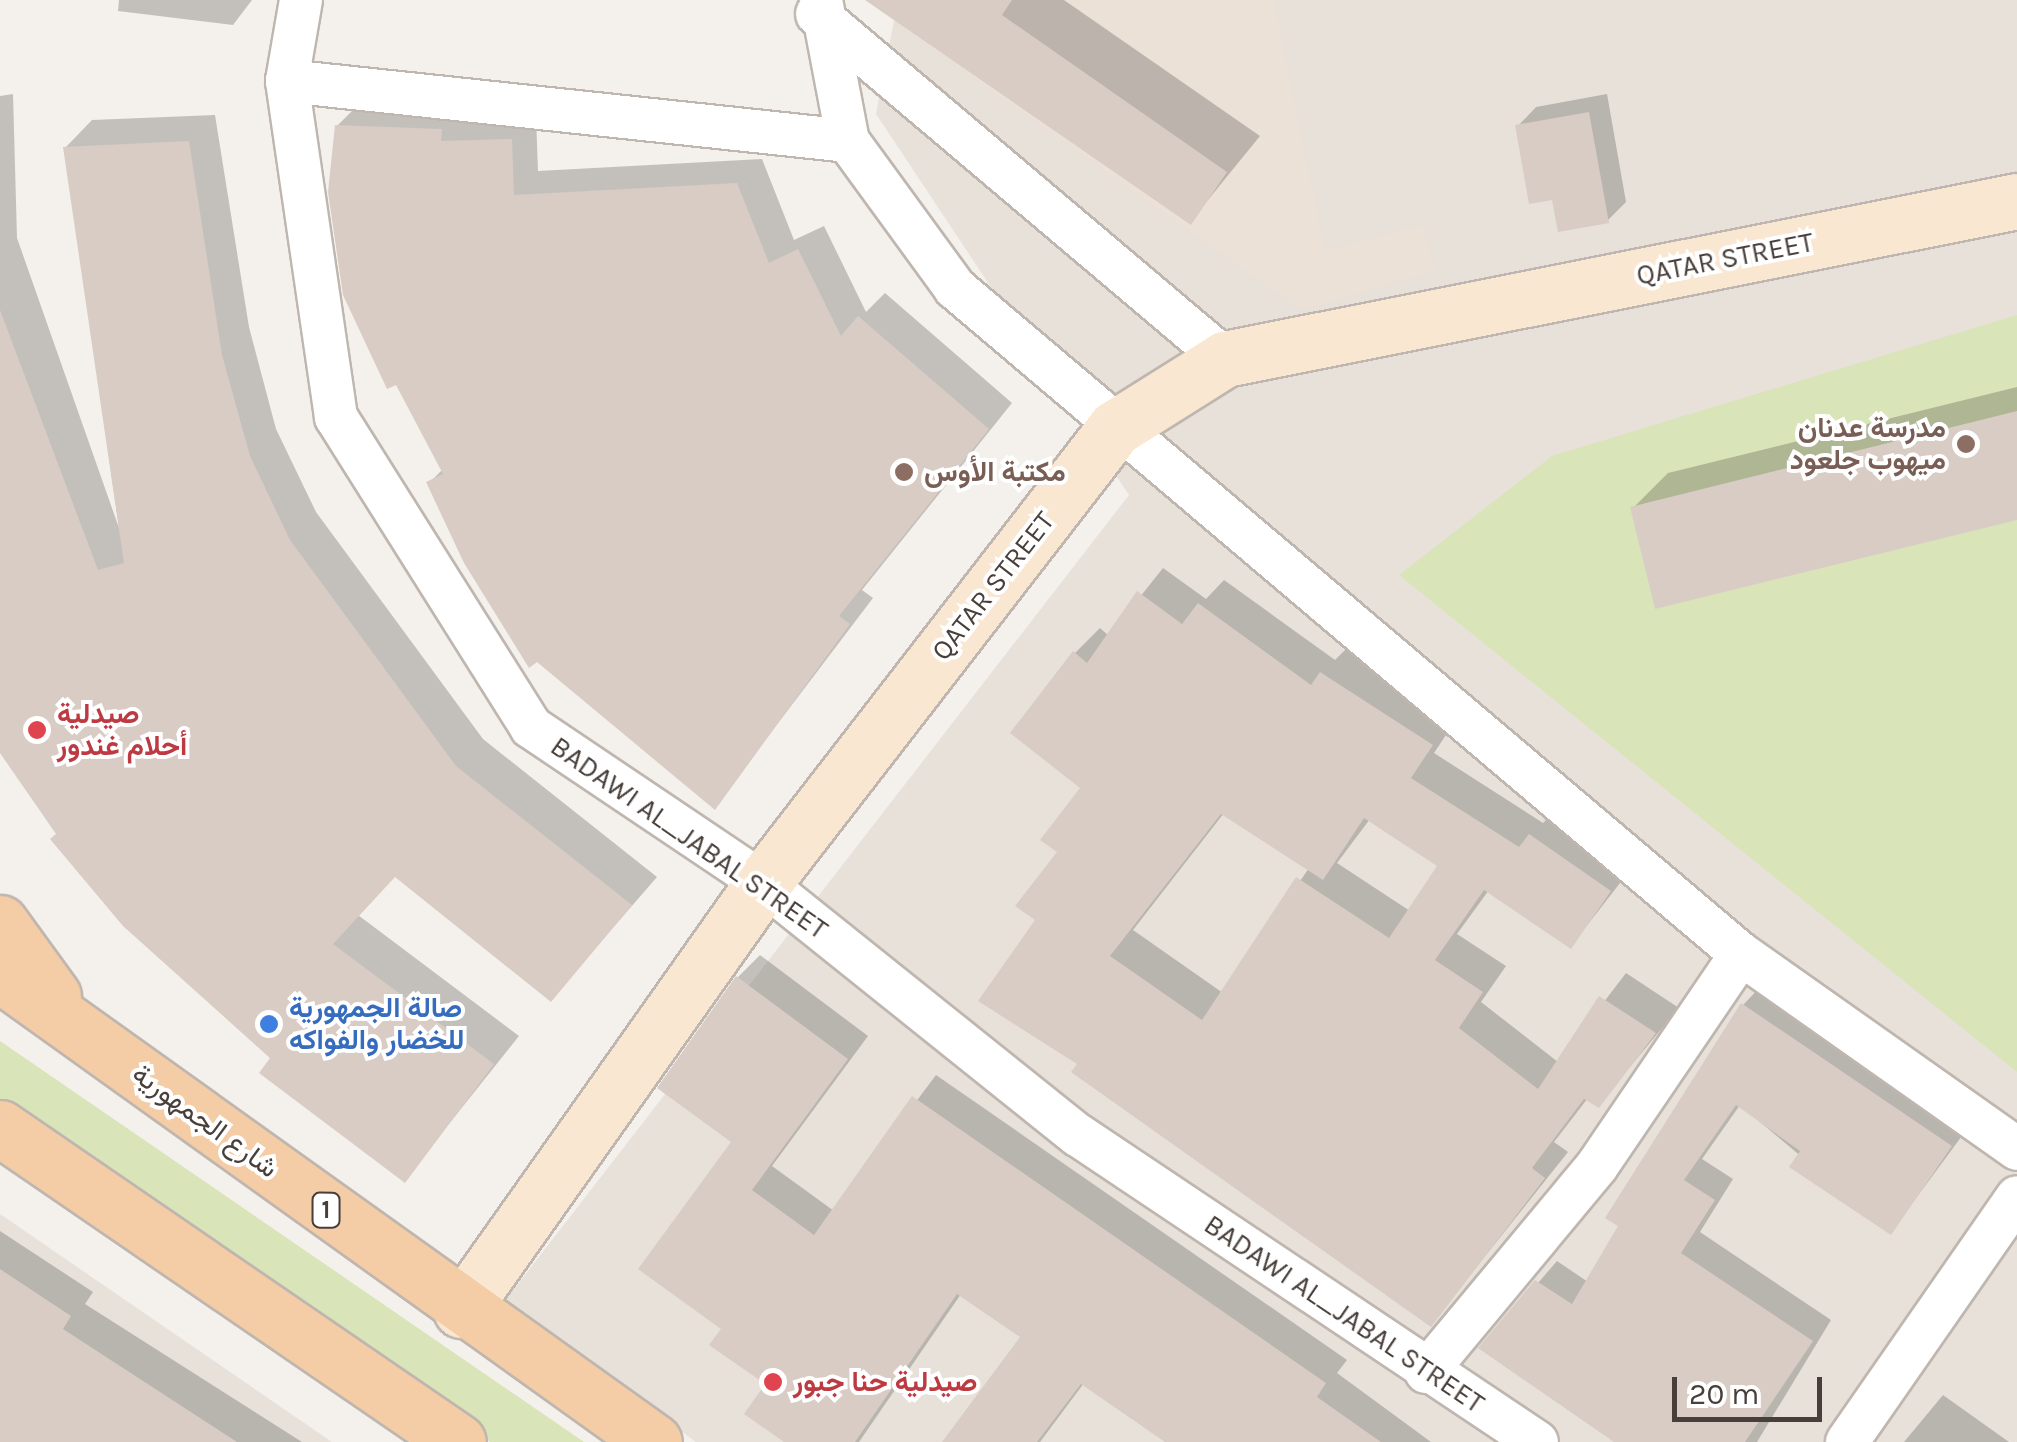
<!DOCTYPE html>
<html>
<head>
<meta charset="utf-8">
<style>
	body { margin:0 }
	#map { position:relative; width:2017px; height:1442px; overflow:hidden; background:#f4f0ec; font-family:Karla,Vazirmatn,sans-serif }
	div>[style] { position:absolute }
	.residential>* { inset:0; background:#e7e1da }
	.education>* { inset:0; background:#ece1d7 }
	.green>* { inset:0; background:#dae4b9 }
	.shadow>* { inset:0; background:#0003 }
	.building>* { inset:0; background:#d8ccc5 }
	.roads { filter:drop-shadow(2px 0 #bfb6af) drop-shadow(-2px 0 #bfb6af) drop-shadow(0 2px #bfb6af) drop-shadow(0 -2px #bfb6af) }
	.street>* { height:42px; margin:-21px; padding:0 21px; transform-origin:21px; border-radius:21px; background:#fff }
	.secondary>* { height:55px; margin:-27.5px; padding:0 27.5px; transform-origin:27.5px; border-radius:27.5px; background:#f9e7d1 }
	.primary>* { height:55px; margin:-27.5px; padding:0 27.5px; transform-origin:27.5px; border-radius:27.5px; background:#f4cca5 }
	.dots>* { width:28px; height:28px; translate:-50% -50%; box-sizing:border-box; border:5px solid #fff; border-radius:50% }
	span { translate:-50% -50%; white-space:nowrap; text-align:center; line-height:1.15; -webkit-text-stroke:8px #fff; paint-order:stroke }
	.shield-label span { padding:2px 8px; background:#fff; border:2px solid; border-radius:8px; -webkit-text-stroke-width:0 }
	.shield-label { font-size:25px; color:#483f3a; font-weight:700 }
	.street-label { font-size:28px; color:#483f3a }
	.education-label { font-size:28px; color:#785e54; font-weight:700 }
	.right { translate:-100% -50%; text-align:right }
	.left { translate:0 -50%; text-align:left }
	.health-label { font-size:28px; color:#be3a42; font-weight:700 }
	.shop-label { font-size:28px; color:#366cbe; font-weight:700 }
	.scale { position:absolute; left:1672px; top:1377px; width:150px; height:45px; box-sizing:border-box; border:5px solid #483f3a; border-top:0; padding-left:12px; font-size:30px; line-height:35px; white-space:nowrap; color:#483f3a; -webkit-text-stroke:8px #fff; paint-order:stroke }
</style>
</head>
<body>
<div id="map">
	<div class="residential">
		<i style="clip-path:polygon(898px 0,2017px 0,2017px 1442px,696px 1442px,504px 1302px,1129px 495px,876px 114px)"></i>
		<i style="clip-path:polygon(0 1214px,332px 1442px,0 1442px)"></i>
	</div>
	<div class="education">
		<i style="clip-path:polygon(878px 0,1273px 0,1325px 251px,1422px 225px,1436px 270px,1301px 310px,877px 8px)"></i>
	</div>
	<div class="green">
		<i style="clip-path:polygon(2017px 315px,2017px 1072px,1399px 575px,1552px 456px)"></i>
		<i style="clip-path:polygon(0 1041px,584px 1442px,490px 1442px,0 1105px)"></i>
	</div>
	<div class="shadow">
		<i style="clip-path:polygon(119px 0,252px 0,233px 25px,118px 11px)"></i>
		<i style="clip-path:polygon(885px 0,1064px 0,1260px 136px,1190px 222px)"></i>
		<i style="clip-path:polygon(13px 94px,17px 238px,119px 528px,65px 148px,92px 120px,215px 115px,249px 327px,276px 429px,316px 512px,483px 739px,657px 877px,551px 999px,396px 875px,358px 915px,519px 1036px,405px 1179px,273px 1058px,59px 834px,0 749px,0 96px)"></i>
		<i style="clip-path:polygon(1607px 94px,1626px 202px,1608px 220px,1554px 197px,1518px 126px,1536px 107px)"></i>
		<i style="clip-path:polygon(362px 101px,536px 116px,538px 171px,762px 159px,794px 240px,824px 226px,866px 312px,885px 293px,1012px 403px,862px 590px,873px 598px,715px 806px,429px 483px,443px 469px,337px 126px)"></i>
		<i style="clip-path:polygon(2017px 387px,2017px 517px,1633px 508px,1668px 473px)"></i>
		<i style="clip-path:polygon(evenodd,1163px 568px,1206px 599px,1224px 580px,1335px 660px,1346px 649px,1456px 720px,1434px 753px,1543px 823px,1555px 811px,1634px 865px,1571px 946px,1489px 890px,1457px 934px,1506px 966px,1481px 1002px,1558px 1062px,1626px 973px,1679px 1008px,1598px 1105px,1588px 1098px,1554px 1142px,1568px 1152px,1431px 1324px,1081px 1063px,1038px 920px,1084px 787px,1075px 653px,1100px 628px,1109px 636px,1163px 568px,1224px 813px,1309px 868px,1223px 993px,1133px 930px,1224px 813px,1163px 568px,1370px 819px,1441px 866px,1410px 911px,1337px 863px,1370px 819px)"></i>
		<i style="clip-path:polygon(760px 955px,868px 1036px,772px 1166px,834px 1211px,936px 1075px,1347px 1360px,1337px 1373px,1431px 1442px,1170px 1442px,1084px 1383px,1040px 1442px,946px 1442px,1024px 1336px,961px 1294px,859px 1442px,788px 1442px,768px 1383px,724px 1329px,737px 978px)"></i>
		<i style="clip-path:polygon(1763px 984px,1970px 1125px,1891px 1232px,1740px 1105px,1702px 1159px,1733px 1179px,1700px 1232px,1831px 1320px,1757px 1442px,1617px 1442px,1482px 1348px,1557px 1261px,1588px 1282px,1743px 1005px)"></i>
		<i style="clip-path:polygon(0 1231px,93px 1292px,85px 1304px,302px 1442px,0 1442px)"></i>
		<i style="clip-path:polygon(1943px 1395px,2009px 1442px,1904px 1442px)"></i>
	</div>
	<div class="building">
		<i style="clip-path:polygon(865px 0,1012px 0,1002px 15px,1227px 172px,1191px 225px)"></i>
		<i style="clip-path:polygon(1589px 112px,1609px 223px,1558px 232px,1552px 200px,1529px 204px,1515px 125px)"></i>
		<i style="clip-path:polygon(335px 125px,442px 129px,441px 141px,512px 139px,514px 195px,737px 183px,769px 263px,798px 249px,841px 336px,858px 316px,989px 429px,839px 616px,850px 624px,715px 810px,537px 662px,529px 668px,464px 563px,426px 482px,443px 474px,396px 385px,387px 389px,343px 295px,328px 192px)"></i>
		<i style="clip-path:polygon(189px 141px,222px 355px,250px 456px,290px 540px,456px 766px,632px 905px,551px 1002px,395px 877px,333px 944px,494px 1064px,405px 1183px,259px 1073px,270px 1058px,123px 926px,50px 839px,56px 834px,0 753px,0 310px,98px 570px,124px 563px,63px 147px)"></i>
		<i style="clip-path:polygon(2017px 411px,2017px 520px,1655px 609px,1630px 507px)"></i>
		<i style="clip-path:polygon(evenodd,1137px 591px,1182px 624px,1198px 603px,1311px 685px,1320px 672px,1433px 745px,1411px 778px,1519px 847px,1529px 834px,1611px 891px,1571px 949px,1484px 890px,1435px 960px,1483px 992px,1459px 1028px,1538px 1089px,1599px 996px,1656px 1033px,1599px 1108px,1584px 1099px,1532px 1168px,1545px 1178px,1431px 1327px,1071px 1072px,1077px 1064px,978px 1001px,1035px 920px,1015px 906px,1057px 852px,1040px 840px,1080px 788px,1010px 733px,1073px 651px,1087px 663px,1137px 591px,1221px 814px,1323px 880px,1364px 818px,1437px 866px,1389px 938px,1296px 877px,1202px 1020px,1110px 956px,1221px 814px)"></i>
		<i style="clip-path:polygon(736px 976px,848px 1059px,752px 1190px,814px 1235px,912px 1096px,1326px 1383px,1317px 1397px,1381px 1442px,1165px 1442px,1081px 1384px,1037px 1442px,942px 1442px,1020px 1337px,957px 1294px,855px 1442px,784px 1442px,744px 1414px,765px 1384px,709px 1345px,721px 1329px,638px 1269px,731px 1142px,657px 1088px)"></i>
		<i style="clip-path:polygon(1741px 1003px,1952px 1146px,1891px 1235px,1789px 1167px,1800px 1151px,1736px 1105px,1684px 1180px,1715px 1200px,1681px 1253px,1813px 1341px,1745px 1442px,1614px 1442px,1478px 1348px,1535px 1280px,1572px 1304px,1618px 1226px,1605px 1218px)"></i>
		<i style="clip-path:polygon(0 1269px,71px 1316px,63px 1329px,237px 1442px,0 1442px)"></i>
	</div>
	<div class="roads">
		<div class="street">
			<i style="left:301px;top:0;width:82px;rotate:99.8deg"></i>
			<i style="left:287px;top:81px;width:340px;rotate:81.7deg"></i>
			<i style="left:336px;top:417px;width:366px;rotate:57.8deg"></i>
			<i style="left:531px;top:727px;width:280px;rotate:33.9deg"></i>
			<i style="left:763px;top:883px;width:403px;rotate:38.7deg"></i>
			<i style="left:1078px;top:1135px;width:552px;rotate:33.78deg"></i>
			<i style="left:821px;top:0;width:144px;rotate:79.2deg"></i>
			<i style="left:848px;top:141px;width:182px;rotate:53.9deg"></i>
			<i style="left:955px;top:288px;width:1030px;rotate:40.28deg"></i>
			<i style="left:1741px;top:954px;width:338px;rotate:35.2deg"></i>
			<i style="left:817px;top:14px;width:534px;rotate:40.22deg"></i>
			<i style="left:287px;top:81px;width:564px;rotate:6.1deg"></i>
			<i style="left:1426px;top:1372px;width:268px;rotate:-50.3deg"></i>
			<i style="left:1597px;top:1166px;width:256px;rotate:-55.8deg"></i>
			<i style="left:1847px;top:1442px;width:298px;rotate:-55.2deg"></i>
		</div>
		<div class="secondary">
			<i style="left:461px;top:1310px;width:523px;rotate:-54.73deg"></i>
			<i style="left:763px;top:883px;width:575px;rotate:-52.27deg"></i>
			<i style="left:1115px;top:428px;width:130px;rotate:-32.1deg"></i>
			<i style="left:1225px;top:359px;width:808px;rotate:-11.28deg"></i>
		</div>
		<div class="primary">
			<i style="left:0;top:923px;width:90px;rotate:54deg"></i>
			<i style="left:0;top:974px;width:804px;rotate:35.59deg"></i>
			<i style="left:0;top:1128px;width:555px;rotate:34.43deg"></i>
		</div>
	</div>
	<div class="dots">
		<i style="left:1966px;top:444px;background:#8d6e63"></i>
		<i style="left:904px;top:472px;background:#8d6e63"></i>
		<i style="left:37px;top:730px;background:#e0444e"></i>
		<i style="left:269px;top:1024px;background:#3f7fe0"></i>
		<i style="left:773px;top:1382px;background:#e0444e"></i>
	</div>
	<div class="shield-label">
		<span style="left:326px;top:1210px">1</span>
	</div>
	<div class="street-label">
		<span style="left:1725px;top:259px;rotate:-11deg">QATAR STREET</span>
		<span style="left:993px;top:586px;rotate:-52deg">QATAR STREET</span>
		<span style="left:689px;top:838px;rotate:35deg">BADAWI AL_JABAL STREET</span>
		<span style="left:205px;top:1121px;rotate:36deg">شارع الجمهورية</span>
		<span style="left:1344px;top:1314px;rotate:34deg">BADAWI AL_JABAL STREET</span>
	</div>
	<div class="education-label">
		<span class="right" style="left:1946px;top:444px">مدرسة عدنان<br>ميهوب جلعود</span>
		<span class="left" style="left:924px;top:472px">مكتبة الأوس</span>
	</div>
	<div class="health-label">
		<span class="left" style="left:57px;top:730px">صيدلية<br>أحلام غندور</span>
		<span class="left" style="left:793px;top:1382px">صيدلية حنا جبور</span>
	</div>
	<div class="shop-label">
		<span class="left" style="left:289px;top:1024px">صالة الجمهورية<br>للخضار والفواكه</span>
	</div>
	<div class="scale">20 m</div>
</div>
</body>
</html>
